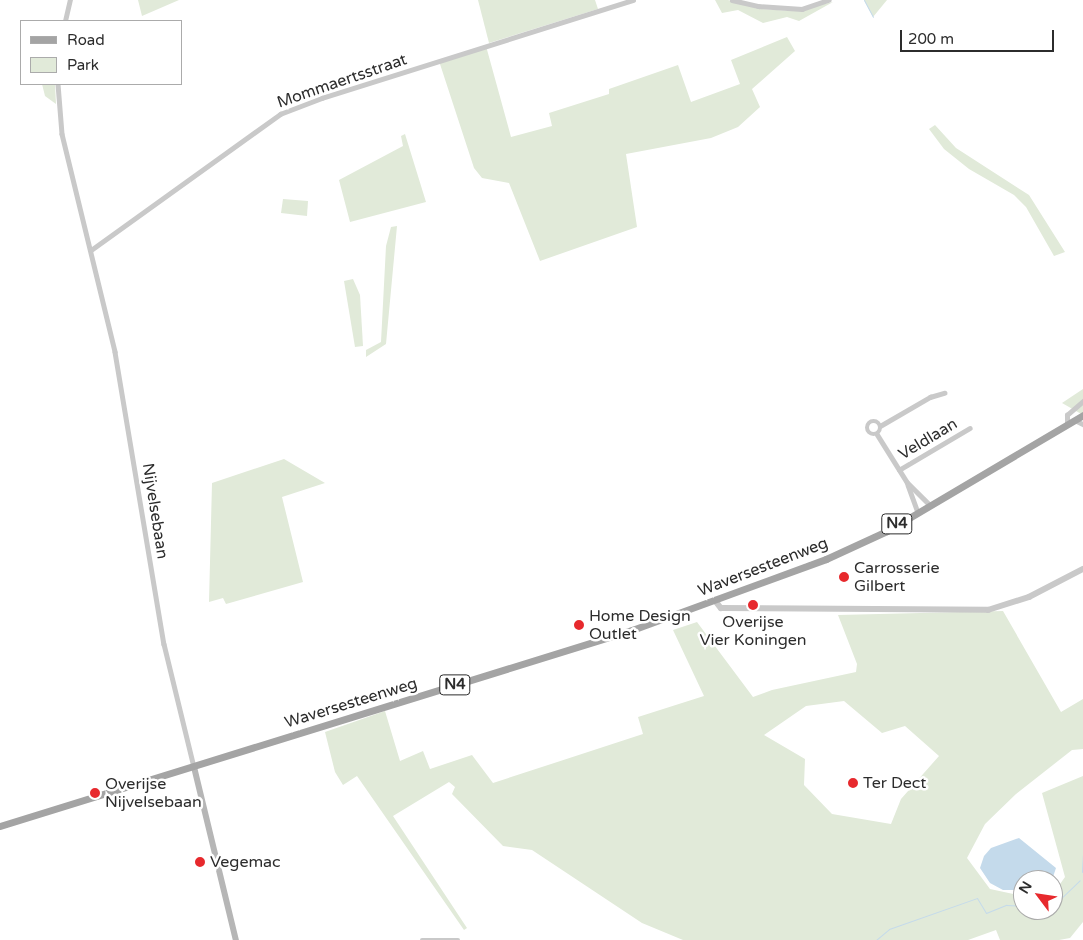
<!DOCTYPE html>
<html>
<head>
<meta charset="utf-8">
<style>
	body { margin:0 }
	#map { position:relative; width:1083px; height:940px; overflow:hidden; background:#fff; font-family:"Varela Round",sans-serif }
	div>[style] { position:absolute }
	.green>* { inset:0; background:#e1ead9 }
	.water>* { inset:0; background:#c4daeb }
	.stream>* { height:1px; margin:-0.5px; padding:0 0.5px; transform-origin:0.5px; border-radius:0.5px; background:#c4daeb }
	.minor>* { height:4.5px; margin:-2.25px; padding:0 2.25px; transform-origin:2.25px; border-radius:2.25px; background:#c9c9c9 }
	.minor>.ring { margin:-2.25px; padding:0; box-sizing:content-box; background:none; border:4.5px solid #c9c9c9; border-radius:50% }
	.tertiary>* { height:5.5px; margin:-2.75px; padding:0 2.75px; transform-origin:2.75px; border-radius:2.75px; background:#c9c9c9 }
	.secondary>* { height:6px; margin:-3px; padding:0 3px; transform-origin:3px; border-radius:3px; background:#b6b6b6 }
	.primary>* { height:7px; margin:-3.5px; padding:0 3.5px; transform-origin:3.5px; border-radius:3.5px; background:#a4a4a4 }
	.dots>* { width:14px; height:14px; translate:-50% -50%; box-sizing:border-box; border:2px solid #fff; border-radius:50% }
	span { translate:-50% -50%; white-space:nowrap; text-align:center; line-height:1.15; -webkit-text-stroke:5px #fff; paint-order:stroke }
	.shield-label span { padding:1px 4px; background:#fff; border:1px solid; border-radius:4px; -webkit-text-stroke-width:0 }
	.shield-label { font-size:15px; color:#2c2c2c; font-weight:700 }
	.street-label { font-size:16px; color:#2c2c2c }
	.poi-label { font-size:16px; color:#2c2c2c }
	.left { translate:0 -50%; text-align:left }
	.legend { position:absolute; left:20px; top:20px; width:162px; height:65px; box-sizing:border-box; background:#fff; border:1px solid #ababab; margin:0; padding:6px 9px; list-style:none; font-size:15px; color:#2c2c2c }
	.legend li { display:flex; align-items:center; gap:10px; height:25px }
	.legend b { width:25px; border:1px solid #ababab }
	.north { position:absolute; left:1013px; top:870px; width:50px; height:50px; box-sizing:border-box; background:#fff; border:1px solid #ababab; border-radius:50%; rotate:301deg; font-size:14px; font-weight:700; line-height:20px; text-align:center; color:#2c2c2c }
	.north::after { content:''; display:block; margin:auto; width:18px; height:22px; background:#e7292d; clip-path:polygon(50% 0,100% 100%,50% 72%,0 100%) }
	.scale { position:absolute; left:900px; top:30px; width:154px; height:22px; box-sizing:border-box; border:2px solid #2c2c2c; border-top:0; padding-left:6px; font-size:15px; line-height:18px; white-space:nowrap; color:#2c2c2c; -webkit-text-stroke:4px #fff; paint-order:stroke }
</style>
</head>
<body>
<div id="map">
	<div class="green">
		<i style="clip-path:polygon(138px 0,179px 0,142px 16px)"></i>
		<i style="clip-path:polygon(478px 0,595px 0,598px 9px,489px 43px)"></i>
		<i style="clip-path:polygon(715px 0,728px 0,761px 9px,792px 11px,833px 2px,799px 21px,787px 17px,763px 23px,738px 10px,722px 13px)"></i>
		<i style="clip-path:polygon(864px 0,887px 0,873px 17px)"></i>
		<i style="clip-path:polygon(787px 37px,795px 51px,752px 89px,760px 107px,738px 127px,711px 138px,626px 154px,637px 227px,540px 261px,509px 183px,482px 178px,474px 168px,439px 61px,486px 46px,511px 137px,552px 126px,549px 113px,609px 94px,609px 89px,678px 65px,691px 102px,740px 84px,731px 60px)"></i>
		<i style="clip-path:polygon(42px 84px,55px 84px,56px 104px,45px 96px)"></i>
		<i style="clip-path:polygon(935px 125px,956px 148px,1029px 195px,1065px 252px,1054px 256px,1026px 207px,1014px 195px,969px 169px,944px 149px,929px 129px)"></i>
		<i style="clip-path:polygon(405px 134px,426px 202px,350px 222px,339px 180px,403px 146px,401px 136px)"></i>
		<i style="clip-path:polygon(283px 199px,308px 201px,307px 216px,281px 213px)"></i>
		<i style="clip-path:polygon(397px 226px,386px 344px,366px 357px,366px 350px,381px 342px,386px 246px,391px 227px)"></i>
		<i style="clip-path:polygon(353px 279px,360px 295px,363px 346px,355px 347px,344px 281px)"></i>
		<i style="clip-path:polygon(1083px 389px,1083px 415px,1062px 403px)"></i>
		<i style="clip-path:polygon(284px 459px,325px 483px,282px 497px,303px 582px,226px 604px,223px 598px,209px 602px,212px 483px)"></i>
		<i style="clip-path:polygon(evenodd,1003px 611px,1061px 712px,1083px 699px,1083px 749px,1072px 750px,1016px 794px,985px 824px,967px 858px,990px 889px,1023px 896px,1023px 910px,1053px 910px,1053px 894px,1065px 877px,1042px 793px,1083px 776px,1083px 922px,1070px 938px,1059px 940px,1000px 940px,996px 930px,968px 940px,683px 940px,642px 923px,532px 850px,503px 846px,452px 794px,455px 787px,449px 782px,393px 816px,467px 928px,464px 930px,357px 776px,343px 785px,335px 772px,325px 732px,385px 711px,400px 761px,423px 751px,430px 769px,472px 755px,493px 783px,643px 734px,638px 717px,704px 696px,673px 630px,697px 622px,753px 697px,772px 690px,856px 672px,857px 664px,838px 615px,1003px 611px,844px 701px,882px 733px,905px 726px,939px 756px,901px 799px,891px 824px,832px 814px,804px 785px,805px 759px,764px 735px,806px 706px,844px 701px)"></i>
	</div>
	<div class="water">
		<i style="clip-path:polygon(1019px 838px,1056px 868px,1052px 880px,1023px 880px,1023px 890px,1003px 890px,990px 883px,980px 868px,984px 856px,991px 848px)"></i>
	</div>
	<div class="stream">
		<i style="left:864px;top:0;width:19px;rotate:62deg"></i>
		<i style="left:1082px;top:872px;width:17px;rotate:-87deg"></i>
		<i style="left:1053px;top:906px;width:37px;rotate:-44deg"></i>
		<i style="left:876px;top:940px;width:17px;rotate:-40deg"></i>
		<i style="left:889px;top:929px;width:93px;rotate:-19.4deg"></i>
		<i style="left:977px;top:898px;width:17px;rotate:59deg"></i>
		<i style="left:986px;top:913px;width:22px;rotate:-22deg"></i>
		<i style="left:1006px;top:905px;width:17px;rotate:3deg"></i>
	</div>
	<div class="minor">
		<i style="left:732px;top:0;width:27px;rotate:13deg"></i>
		<i style="left:758px;top:6px;width:44px;rotate:3.9deg"></i>
		<i style="left:802px;top:9px;width:28px;rotate:-19deg"></i>
		<i style="left:65px;top:21px;width:22px;rotate:-77deg"></i>
		<i style="left:58px;top:84px;width:50px;rotate:85.4deg"></i>
		<i style="left:62px;top:134px;width:224px;rotate:76.3deg"></i>
		<i style="left:115px;top:352px;width:296px;rotate:80.5deg"></i>
		<i style="left:164px;top:644px;width:127px;rotate:76.3deg"></i>
		<i style="left:91px;top:250px;width:233px;rotate:-35.7deg"></i>
		<i style="left:280px;top:114px;width:45px;rotate:-20.9deg"></i>
		<i style="left:322px;top:98px;width:326px;rotate:-17.5deg"></i>
		<i style="left:1075px;top:420px;width:9px;rotate:27deg"></i>
		<i class="ring" style="left:867px;top:421px;width:9.5px;height:9.5px"></i>
		<i style="left:1067px;top:424px;width:9px;rotate:-90deg"></i>
		<i style="left:1067px;top:415px;width:21px;rotate:-41deg"></i>
		<i style="left:880px;top:426px;width:58px;rotate:-30.1deg"></i>
		<i style="left:930px;top:397px;width:15px;rotate:-16deg"></i>
		<i style="left:877px;top:434px;width:57px;rotate:58deg"></i>
		<i style="left:907px;top:482px;width:33px;rotate:45deg"></i>
		<i style="left:899px;top:470px;width:82px;rotate:-30.6deg"></i>
		<i style="left:908px;top:485px;width:29px;rotate:70deg"></i>
		<i style="left:422px;top:940px;width:36px"></i>
	</div>
	<div class="tertiary">
		<i style="left:715px;top:600px;width:10px;rotate:53deg"></i>
		<i style="left:721px;top:608px;width:267px;rotate:0.4deg"></i>
		<i style="left:988px;top:610px;width:43px;rotate:-17.6deg"></i>
		<i style="left:1029px;top:597px;width:61px;rotate:-27.4deg"></i>
	</div>
	<div class="secondary">
		<i style="left:194px;top:767px;width:178px;rotate:76.4deg"></i>
	</div>
	<div class="primary">
		<i style="left:0;top:826px;width:662px;rotate:-17.23deg"></i>
		<i style="left:632px;top:630px;width:207px;rotate:-20.1deg"></i>
		<i style="left:826px;top:559px;width:67px;rotate:-24.7deg"></i>
		<i style="left:887px;top:531px;width:228px;rotate:-30.6deg"></i>
	</div>
	<div class="dots">
		<i style="left:844px;top:577px;background:#e7292d"></i>
		<i style="left:753px;top:605px;background:#e7292d"></i>
		<i style="left:579px;top:625px;background:#e7292d"></i>
		<i style="left:853px;top:783px;background:#e7292d"></i>
		<i style="left:95px;top:793px;background:#e7292d"></i>
		<i style="left:200px;top:862px;background:#e7292d"></i>
	</div>
	<div class="shield-label">
		<span style="left:897px;top:524px">N4</span>
		<span style="left:455px;top:685px">N4</span>
	</div>
	<div class="street-label">
		<span style="left:342px;top:81px;rotate:-19deg">Mommaertsstraat</span>
		<span style="left:928px;top:439px;rotate:-31deg">Veldlaan</span>
		<span style="left:155px;top:511px;rotate:81deg">Nijvelsebaan</span>
		<span style="left:763px;top:567px;rotate:-21deg">Waversesteenweg</span>
		<span style="left:351px;top:703px;rotate:-17deg">Waversesteenweg</span>
	</div>
	<div class="poi-label">
		<span class="left" style="left:854px;top:577px">Carrosserie<br>Gilbert</span>
		<span class="left" style="left:589px;top:625px">Home Design<br>Outlet</span>
		<span style="left:753px;top:631px">Overijse<br>Vier Koningen</span>
		<span class="left" style="left:863px;top:783px">Ter Dect</span>
		<span class="left" style="left:105px;top:793px">Overijse<br>Nijvelsebaan</span>
		<span class="left" style="left:210px;top:862px">Vegemac</span>
	</div>
	<ul class="legend">
	<li><b style="height:6px;background:#a4a4a4"></b>Road</li>
	<li><b style="height:14px;background:#e1ead9"></b>Park</li>
	</ul>
	<div class="north">N</div>
	<div class="scale">200 m</div>
</div>
</body>
</html>
